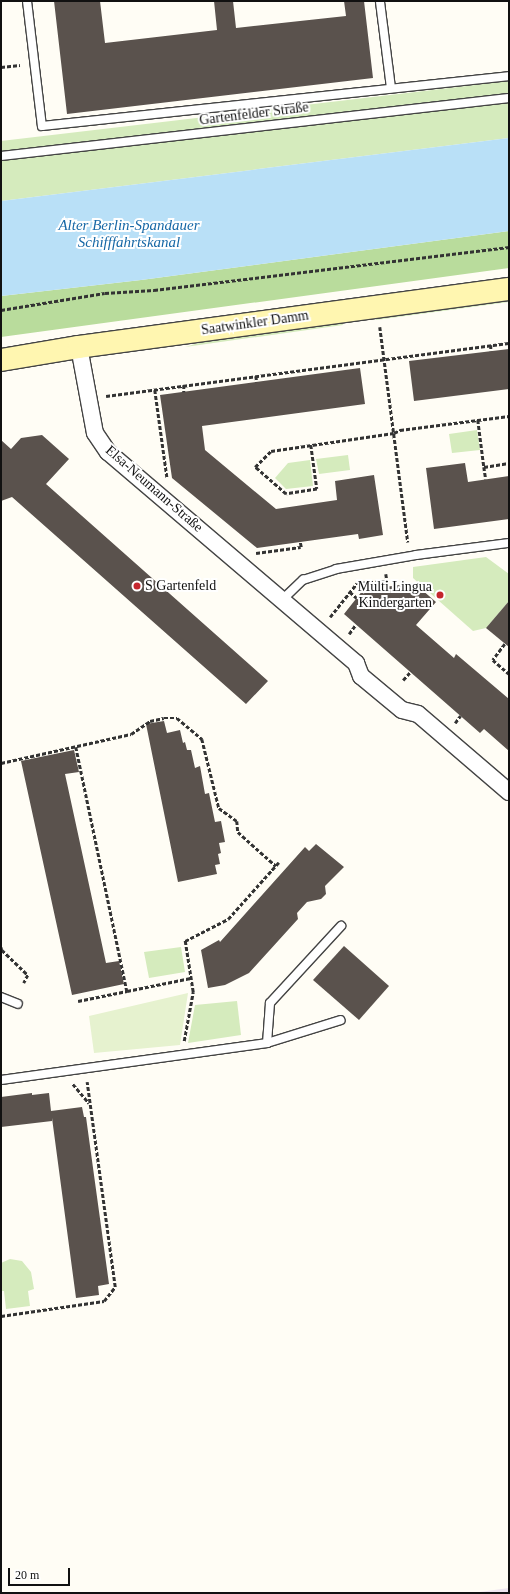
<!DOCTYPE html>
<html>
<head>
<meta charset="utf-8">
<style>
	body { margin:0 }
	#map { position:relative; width:510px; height:1594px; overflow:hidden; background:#fffdf5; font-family:"Times New Roman",serif }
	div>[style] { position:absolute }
	.industrial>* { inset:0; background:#eee6ef }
	.green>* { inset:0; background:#d5ebbd }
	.forest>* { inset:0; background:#b9dc9c }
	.pitch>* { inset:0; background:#e6f2cf }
	.water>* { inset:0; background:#b9e0f7 }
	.building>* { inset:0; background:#5a524d }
	.path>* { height:2.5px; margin-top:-1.25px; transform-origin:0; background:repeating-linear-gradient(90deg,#333 0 4px,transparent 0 6px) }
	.roads { filter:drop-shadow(1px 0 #444) drop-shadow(-1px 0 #444) drop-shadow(0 1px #444) drop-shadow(0 -1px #444) }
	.service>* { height:8px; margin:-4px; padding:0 4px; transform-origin:4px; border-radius:4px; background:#fff }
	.minor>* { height:16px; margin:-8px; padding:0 8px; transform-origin:8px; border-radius:8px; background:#fff }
	.secondary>* { height:22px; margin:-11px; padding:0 11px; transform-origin:11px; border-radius:11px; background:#fff6b0 }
	.dots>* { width:11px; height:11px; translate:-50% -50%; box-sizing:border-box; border:2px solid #fff; border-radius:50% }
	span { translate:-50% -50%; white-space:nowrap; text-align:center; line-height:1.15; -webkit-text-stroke:4px #fff; paint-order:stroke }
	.street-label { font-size:14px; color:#111 }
	.poi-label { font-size:14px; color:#111 }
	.left { translate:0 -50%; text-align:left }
	.right { translate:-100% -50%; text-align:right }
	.water-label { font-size:15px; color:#1768a6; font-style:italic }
	.frame { position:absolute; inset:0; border:2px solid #111; pointer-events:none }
	.scale { position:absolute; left:8px; top:1568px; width:62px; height:18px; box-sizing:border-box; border:2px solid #111; border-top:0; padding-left:5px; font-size:12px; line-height:14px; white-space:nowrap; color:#111; -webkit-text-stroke:3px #fff; paint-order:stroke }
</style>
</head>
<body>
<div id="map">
	<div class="industrial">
		<i style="clip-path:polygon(509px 1588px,509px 1593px,472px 1593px)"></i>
	</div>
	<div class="green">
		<i style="clip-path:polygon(509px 81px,509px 138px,1px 201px,1px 141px)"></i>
		<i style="clip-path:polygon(509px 299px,509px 302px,376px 320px,376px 316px)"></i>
		<i style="clip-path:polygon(341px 321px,343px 325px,185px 347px,219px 337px)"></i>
		<i style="clip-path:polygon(477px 430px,480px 450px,452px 453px,449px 434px)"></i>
		<i style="clip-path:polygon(348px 455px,350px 470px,319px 474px,316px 459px)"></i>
		<i style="clip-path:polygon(310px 460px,313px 486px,286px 489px,275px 478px,288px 463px)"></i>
		<i style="clip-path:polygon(486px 557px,509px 574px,509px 601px,486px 628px,473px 631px,413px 578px,413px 567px)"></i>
		<i style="clip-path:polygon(181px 947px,185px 972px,149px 978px,144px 952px)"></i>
		<i style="clip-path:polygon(237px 1001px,241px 1035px,188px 1043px,195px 1005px)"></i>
		<i style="clip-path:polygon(10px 1259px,22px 1261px,31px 1272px,34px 1289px,28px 1291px,30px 1306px,6px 1309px,4px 1291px,1px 1291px,1px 1263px)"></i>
	</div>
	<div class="forest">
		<i style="clip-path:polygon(509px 231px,509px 268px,1px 337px,1px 296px,141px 280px)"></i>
	</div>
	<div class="pitch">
		<i style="clip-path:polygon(188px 993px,180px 1045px,94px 1053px,89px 1016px)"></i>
	</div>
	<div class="water">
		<i style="clip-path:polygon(509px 138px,509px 231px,141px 280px,1px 296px,1px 201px)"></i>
	</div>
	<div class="building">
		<i style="clip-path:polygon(54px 1px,100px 1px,105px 43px,217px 30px,214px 1px,233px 1px,236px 28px,346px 16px,344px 1px,364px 1px,373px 78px,67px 114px)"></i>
		<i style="clip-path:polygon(509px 349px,509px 389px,414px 401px,409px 361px)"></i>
		<i style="clip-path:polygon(360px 368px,365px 404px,202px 426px,205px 450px,276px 509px,337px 500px,335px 481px,374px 475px,383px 535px,359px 539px,358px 534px,257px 548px,172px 478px,160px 395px)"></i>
		<i style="clip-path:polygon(42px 435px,69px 459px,46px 484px,268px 681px,246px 704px,12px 497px,1px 501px,1px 440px,11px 449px,21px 438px)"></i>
		<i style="clip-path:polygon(465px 463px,468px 482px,509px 476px,509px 519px,434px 529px,426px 468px)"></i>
		<i style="clip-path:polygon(414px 583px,436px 602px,416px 625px,454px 658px,456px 654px,509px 699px,509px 751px,484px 729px,480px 733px,344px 614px,363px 590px)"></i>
		<i style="clip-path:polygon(509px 601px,509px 647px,486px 628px)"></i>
		<i style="clip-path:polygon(164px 721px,167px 733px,180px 730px,183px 743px,185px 742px,187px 750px,191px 750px,195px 768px,200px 766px,205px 794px,209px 793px,215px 822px,221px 821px,225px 842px,219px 843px,221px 853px,218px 854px,220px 864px,215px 865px,217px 874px,178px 882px,146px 724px)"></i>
		<i style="clip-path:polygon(74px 750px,79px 772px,65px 774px,106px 963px,119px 961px,124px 984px,72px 995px,21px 761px)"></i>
		<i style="clip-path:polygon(316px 844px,344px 867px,325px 886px,326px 894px,321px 899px,307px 902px,297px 913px,298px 919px,249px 973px,225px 985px,208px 988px,201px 950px,219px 940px,220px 942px,305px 847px,309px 851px)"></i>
		<i style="clip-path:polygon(344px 946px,389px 986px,359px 1020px,313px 980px)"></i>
		<i style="clip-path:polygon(32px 1093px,32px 1095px,49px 1093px,51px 1111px,82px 1107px,84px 1117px,86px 1117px,109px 1284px,98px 1286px,99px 1295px,76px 1298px,52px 1118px,52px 1121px,1px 1127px,1px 1097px)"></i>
	</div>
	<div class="path">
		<i style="left:1px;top:67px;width:19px;rotate:-6deg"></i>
		<i style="left:1px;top:310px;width:105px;rotate:-9.3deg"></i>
		<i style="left:105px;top:293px;width:49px;rotate:-3.5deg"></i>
		<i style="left:154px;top:290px;width:358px;rotate:-6.9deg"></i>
		<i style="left:380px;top:327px;width:217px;rotate:82.6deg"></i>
		<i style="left:491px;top:345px;width:6px;rotate:90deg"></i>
		<i style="left:256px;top:376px;width:6px;rotate:81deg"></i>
		<i style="left:184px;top:385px;width:7px;rotate:90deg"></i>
		<i style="left:155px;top:390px;width:88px;rotate:82.1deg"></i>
		<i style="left:106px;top:396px;width:406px;rotate:-7.5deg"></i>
		<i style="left:478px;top:420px;width:47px;rotate:82.7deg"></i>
		<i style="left:484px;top:467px;width:25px;rotate:-9deg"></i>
		<i style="left:311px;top:445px;width:44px;rotate:82.2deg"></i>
		<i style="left:317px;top:489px;width:31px;rotate:171deg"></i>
		<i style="left:286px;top:494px;width:41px;rotate:-138.9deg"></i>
		<i style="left:255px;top:467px;width:23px;rotate:-45deg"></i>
		<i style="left:271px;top:451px;width:124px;rotate:-8.3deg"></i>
		<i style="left:394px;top:433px;width:7px;rotate:-27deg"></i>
		<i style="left:400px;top:430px;width:110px;rotate:-7.3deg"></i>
		<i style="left:484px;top:467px;width:12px;rotate:81deg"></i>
		<i style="left:256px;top:553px;width:45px;rotate:-7.6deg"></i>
		<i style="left:301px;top:547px;width:5px;rotate:-101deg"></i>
		<i style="left:386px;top:574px;width:13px;rotate:81deg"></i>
		<i style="left:350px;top:592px;width:9px;rotate:41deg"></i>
		<i style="left:330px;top:617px;width:43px;rotate:-51.5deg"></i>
		<i style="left:357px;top:583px;width:30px;rotate:-4deg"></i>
		<i style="left:349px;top:634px;width:12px;rotate:-55deg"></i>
		<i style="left:505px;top:644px;width:20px;rotate:127deg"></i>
		<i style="left:493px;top:660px;width:21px;rotate:41deg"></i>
		<i style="left:403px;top:680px;width:12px;rotate:-48deg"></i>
		<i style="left:455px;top:723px;width:9px;rotate:-54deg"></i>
		<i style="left:76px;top:747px;width:249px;rotate:78.2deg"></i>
		<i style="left:127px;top:991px;width:65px;rotate:-11.5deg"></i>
		<i style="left:1px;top:763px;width:133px;rotate:-12.6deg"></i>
		<i style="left:131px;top:734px;width:23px;rotate:-34deg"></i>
		<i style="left:150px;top:721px;width:14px;rotate:-12deg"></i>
		<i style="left:164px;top:718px;width:13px"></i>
		<i style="left:177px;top:718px;width:33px;rotate:40deg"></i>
		<i style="left:202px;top:739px;width:71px;rotate:76.2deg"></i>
		<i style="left:219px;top:808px;width:22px;rotate:36deg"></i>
		<i style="left:237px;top:821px;width:11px;rotate:85deg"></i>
		<i style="left:238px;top:832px;width:51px;rotate:41.8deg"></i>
		<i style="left:1px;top:947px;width:3px;rotate:72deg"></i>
		<i style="left:2px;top:950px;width:36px;rotate:44deg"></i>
		<i style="left:28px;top:975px;width:9px;rotate:117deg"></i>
		<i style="left:78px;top:1001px;width:50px;rotate:-11.5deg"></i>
		<i style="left:184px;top:1041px;width:50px;rotate:-79.6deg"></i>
		<i style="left:193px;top:992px;width:52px;rotate:-98.9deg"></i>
		<i style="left:185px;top:941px;width:48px;rotate:-27.1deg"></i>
		<i style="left:228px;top:919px;width:76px;rotate:-48.2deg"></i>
		<i style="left:73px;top:1084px;width:25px;rotate:50deg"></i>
		<i style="left:1px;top:1316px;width:104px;rotate:-8.3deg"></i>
		<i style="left:104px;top:1301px;width:18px;rotate:-52deg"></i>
		<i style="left:115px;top:1287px;width:207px;rotate:-97.8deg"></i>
	</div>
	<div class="roads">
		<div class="service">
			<i style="left:27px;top:1px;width:126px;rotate:83.2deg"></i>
			<i style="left:42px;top:126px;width:470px;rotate:-6.1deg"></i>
			<i style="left:380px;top:2px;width:87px;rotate:82.7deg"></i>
			<i style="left:1px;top:156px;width:511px;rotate:-6.51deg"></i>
			<i style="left:283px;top:599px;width:28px;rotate:-44deg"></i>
			<i style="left:303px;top:580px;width:35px;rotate:-18deg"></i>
			<i style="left:336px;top:569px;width:81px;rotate:-9.9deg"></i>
			<i style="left:416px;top:555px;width:94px;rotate:-7.4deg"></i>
			<i style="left:1px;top:997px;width:18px;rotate:22deg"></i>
			<i style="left:267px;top:1043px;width:40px;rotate:-85.7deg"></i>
			<i style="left:270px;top:1003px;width:105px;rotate:-47.3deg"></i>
			<i style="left:1px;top:1080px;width:269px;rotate:-7.9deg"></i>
			<i style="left:267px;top:1043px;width:77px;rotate:-17.3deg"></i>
		</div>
		<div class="minor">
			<i style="left:79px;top:347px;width:87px;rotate:79.5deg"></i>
			<i style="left:95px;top:433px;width:23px;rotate:56deg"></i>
			<i style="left:108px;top:452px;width:326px;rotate:40.4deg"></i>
			<i style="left:356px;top:663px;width:14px;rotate:69deg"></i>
			<i style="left:361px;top:676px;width:53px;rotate:39.7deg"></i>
			<i style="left:402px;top:710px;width:16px;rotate:14deg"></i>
			<i style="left:418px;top:714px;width:120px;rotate:40.6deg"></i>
		</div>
		<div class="secondary">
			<i style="left:1px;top:360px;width:79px;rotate:-9.5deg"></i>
			<i style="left:79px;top:347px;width:434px;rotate:-7.7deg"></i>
		</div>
	</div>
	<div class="dots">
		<i style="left:137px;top:586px;background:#c4262e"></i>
		<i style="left:440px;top:595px;background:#c4262e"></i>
	</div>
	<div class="street-label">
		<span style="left:254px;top:114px;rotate:-7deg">Gartenfelder Straße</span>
		<span style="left:255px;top:323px;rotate:-8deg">Saatwinkler Damm</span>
		<span style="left:154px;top:489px;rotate:41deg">Elsa-Neumann-Straße</span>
	</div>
	<div class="poi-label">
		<span class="left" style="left:145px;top:586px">S Gartenfeld</span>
		<span class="right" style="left:432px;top:595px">Multi Lingua<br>Kindergarten</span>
	</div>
	<div class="water-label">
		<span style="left:129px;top:234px">Alter Berlin-Spandauer<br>Schifffahrtskanal</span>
	</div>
	<div class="frame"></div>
	<div class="scale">20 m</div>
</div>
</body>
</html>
